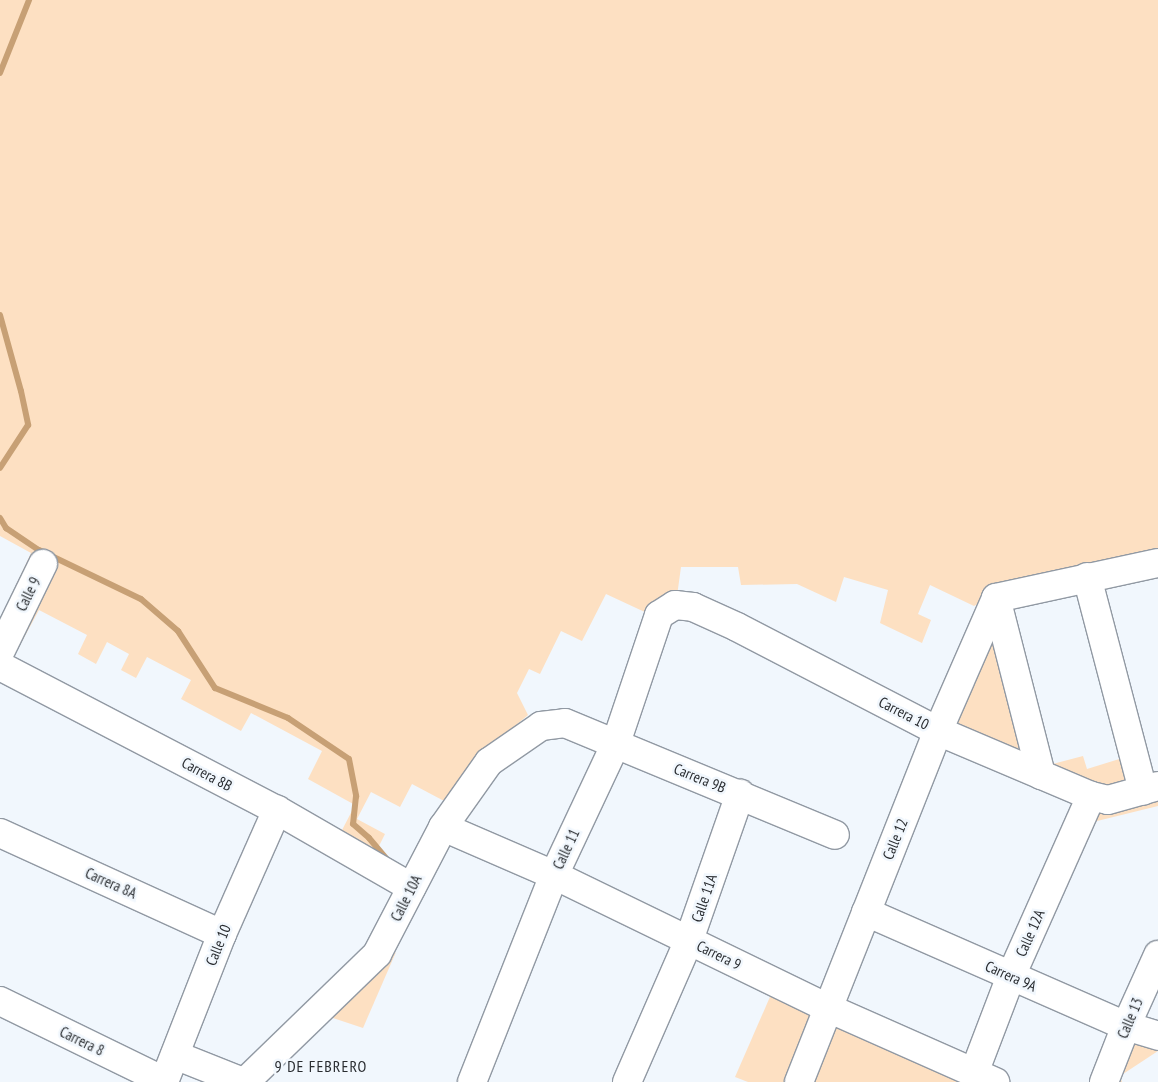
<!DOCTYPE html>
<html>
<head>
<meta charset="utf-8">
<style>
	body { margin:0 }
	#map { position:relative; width:1158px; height:1082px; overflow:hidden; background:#f1f7fd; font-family:"PT Sans Narrow",sans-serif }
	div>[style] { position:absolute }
	.green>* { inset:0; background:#fde0c2 }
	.stream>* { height:6px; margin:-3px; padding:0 3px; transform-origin:3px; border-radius:3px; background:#c7a075 }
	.roads { filter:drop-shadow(1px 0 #9199a3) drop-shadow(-1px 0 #9199a3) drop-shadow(0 1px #9199a3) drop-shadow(0 -1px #9199a3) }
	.minor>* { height:28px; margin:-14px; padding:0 14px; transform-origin:14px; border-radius:14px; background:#fff }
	span { translate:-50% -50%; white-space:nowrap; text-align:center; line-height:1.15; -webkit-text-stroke:5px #f1f7fd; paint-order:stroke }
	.street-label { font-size:15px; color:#292c30 }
	.neighbourhood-label { font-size:16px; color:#292c30; letter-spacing:1px }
</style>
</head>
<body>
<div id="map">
	<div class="green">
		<i style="clip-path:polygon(0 0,1158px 0,1158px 556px,1011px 586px,974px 606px,930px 585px,918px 614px,931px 620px,922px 643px,880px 623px,888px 590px,844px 577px,836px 602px,797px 584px,741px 585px,738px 567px,681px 567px,677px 596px,649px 614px,606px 594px,582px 641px,561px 631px,540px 674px,529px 669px,517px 693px,528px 715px,487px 750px,446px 802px,412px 784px,400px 807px,371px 792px,357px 819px,385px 834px,374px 856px,340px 834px,355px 805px,308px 779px,322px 751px,251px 713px,241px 731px,181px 699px,191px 680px,147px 657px,136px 678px,121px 670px,129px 654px,107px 642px,96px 664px,78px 654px,87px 635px,39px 610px,13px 658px,0 653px,0 619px,31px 553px,0 536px)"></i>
		<i style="clip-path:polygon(996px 612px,1033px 764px,946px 728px)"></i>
		<i style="clip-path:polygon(1083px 756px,1087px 769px,1129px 756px,1136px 785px,1107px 793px,1045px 766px)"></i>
		<i style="clip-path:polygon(1158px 793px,1158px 806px,1089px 823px,1095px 804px)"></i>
		<i style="clip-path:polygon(396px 952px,363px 1028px,324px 1015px)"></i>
		<i style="clip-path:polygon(773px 990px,819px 1011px,788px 1082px,748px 1082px,735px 1077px)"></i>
		<i style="clip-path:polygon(836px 1021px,959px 1075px,956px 1082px,813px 1082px)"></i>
		<i style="clip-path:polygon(1130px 1034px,1158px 1042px,1158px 1051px,1120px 1076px,1122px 1082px,1111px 1082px)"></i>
	</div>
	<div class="stream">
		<i style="left:0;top:73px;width:79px;rotate:-68.3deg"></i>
		<i style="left:0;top:315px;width:79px;rotate:74.6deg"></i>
		<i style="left:21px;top:391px;width:35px;rotate:78deg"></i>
		<i style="left:28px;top:425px;width:51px;rotate:123.1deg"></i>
		<i style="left:0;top:518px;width:12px;rotate:59deg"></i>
		<i style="left:6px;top:528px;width:40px;rotate:34deg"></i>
		<i style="left:39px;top:550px;width:113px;rotate:25.7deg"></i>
		<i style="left:141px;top:599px;width:49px;rotate:40.9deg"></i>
		<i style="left:178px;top:631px;width:68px;rotate:57deg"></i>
		<i style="left:215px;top:688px;width:79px;rotate:22.3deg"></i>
		<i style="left:288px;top:718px;width:73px;rotate:33.9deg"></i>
		<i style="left:349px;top:759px;width:38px;rotate:79deg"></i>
		<i style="left:356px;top:796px;width:28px;rotate:96deg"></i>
		<i style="left:353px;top:824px;width:21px;rotate:41deg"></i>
		<i style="left:369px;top:838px;width:30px;rotate:50deg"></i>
	</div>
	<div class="roads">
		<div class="minor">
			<i style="left:1087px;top:577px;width:221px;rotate:75.3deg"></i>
			<i style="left:996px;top:598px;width:183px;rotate:75.7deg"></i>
			<i style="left:996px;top:598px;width:166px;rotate:-12.2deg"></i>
			<i style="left:0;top:652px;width:98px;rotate:-64deg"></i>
			<i style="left:0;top:666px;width:312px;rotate:27.5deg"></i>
			<i style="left:277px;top:810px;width:155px;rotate:29.9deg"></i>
			<i style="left:443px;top:827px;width:121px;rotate:23.4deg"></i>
			<i style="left:554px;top:875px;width:305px;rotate:25.9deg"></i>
			<i style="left:828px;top:1008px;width:183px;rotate:23.9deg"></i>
			<i style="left:0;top:833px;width:244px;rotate:24.5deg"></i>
			<i style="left:866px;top:912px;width:284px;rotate:23.7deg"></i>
			<i style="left:1126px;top:1026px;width:34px;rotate:17deg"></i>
			<i style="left:0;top:1001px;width:182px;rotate:26deg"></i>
			<i style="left:175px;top:1055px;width:73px;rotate:21.7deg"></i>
			<i style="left:974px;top:1073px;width:104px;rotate:-69.1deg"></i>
			<i style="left:1011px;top:976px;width:197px;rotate:-66deg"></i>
			<i style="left:164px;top:1082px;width:159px;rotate:-68.6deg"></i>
			<i style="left:222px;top:934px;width:136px;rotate:-66.1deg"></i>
			<i style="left:245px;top:1082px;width:184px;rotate:-44.1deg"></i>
			<i style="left:377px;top:954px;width:143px;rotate:-62.5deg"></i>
			<i style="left:443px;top:827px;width:80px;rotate:-54.7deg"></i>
			<i style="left:489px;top:762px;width:63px;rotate:-34.7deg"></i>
			<i style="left:541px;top:726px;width:24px;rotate:-7deg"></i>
			<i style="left:565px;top:723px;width:292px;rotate:22.5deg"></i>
			<i style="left:472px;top:1082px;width:223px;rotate:-68.4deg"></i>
			<i style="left:554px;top:875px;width:146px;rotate:-64.8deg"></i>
			<i style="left:616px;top:743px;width:135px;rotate:-71.4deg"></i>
			<i style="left:659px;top:615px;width:19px;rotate:-32deg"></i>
			<i style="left:675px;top:605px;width:18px;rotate:6deg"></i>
			<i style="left:693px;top:607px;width:48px;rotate:24.4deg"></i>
			<i style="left:737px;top:627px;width:226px;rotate:27.4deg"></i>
			<i style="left:938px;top:731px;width:166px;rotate:23deg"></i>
			<i style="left:1091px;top:796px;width:17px;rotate:13deg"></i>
			<i style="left:1108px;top:800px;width:52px;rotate:-15.6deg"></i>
			<i style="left:627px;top:1082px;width:155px;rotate:-66.4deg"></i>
			<i style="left:689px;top:940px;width:155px;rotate:-70.7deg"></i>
			<i style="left:799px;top:1082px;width:378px;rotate:-68.4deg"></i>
			<i style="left:938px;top:731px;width:145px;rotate:-66.4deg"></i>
			<i style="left:1104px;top:1082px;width:60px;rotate:-68.6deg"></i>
			<i style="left:1126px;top:1026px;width:78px;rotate:-65.7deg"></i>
		</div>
	</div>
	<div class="street-label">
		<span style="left:28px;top:594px;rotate:-64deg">Calle 9</span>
		<span style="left:904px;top:713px;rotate:27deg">Carrera 10</span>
		<span style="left:207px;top:774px;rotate:28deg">Carrera 8B</span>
		<span style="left:700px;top:778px;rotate:22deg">Carrera 9B</span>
		<span style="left:895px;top:839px;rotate:-68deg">Calle 12</span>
		<span style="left:566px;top:849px;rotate:-65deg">Calle 11</span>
		<span style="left:111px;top:883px;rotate:24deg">Carrera 8A</span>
		<span style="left:406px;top:898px;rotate:-63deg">Calle 10A</span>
		<span style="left:704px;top:898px;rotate:-71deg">Calle 11A</span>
		<span style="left:1030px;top:933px;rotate:-66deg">Calle 12A</span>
		<span style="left:218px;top:945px;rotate:-68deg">Calle 10</span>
		<span style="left:719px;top:955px;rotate:26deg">Carrera 9</span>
		<span style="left:1011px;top:976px;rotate:24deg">Carrera 9A</span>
		<span style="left:1130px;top:1018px;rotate:-67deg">Calle 13</span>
		<span style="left:82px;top:1041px;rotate:26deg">Carrera 8</span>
	</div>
	<div class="neighbourhood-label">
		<span style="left:321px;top:1066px">9 DE FEBRERO</span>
	</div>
</div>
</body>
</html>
